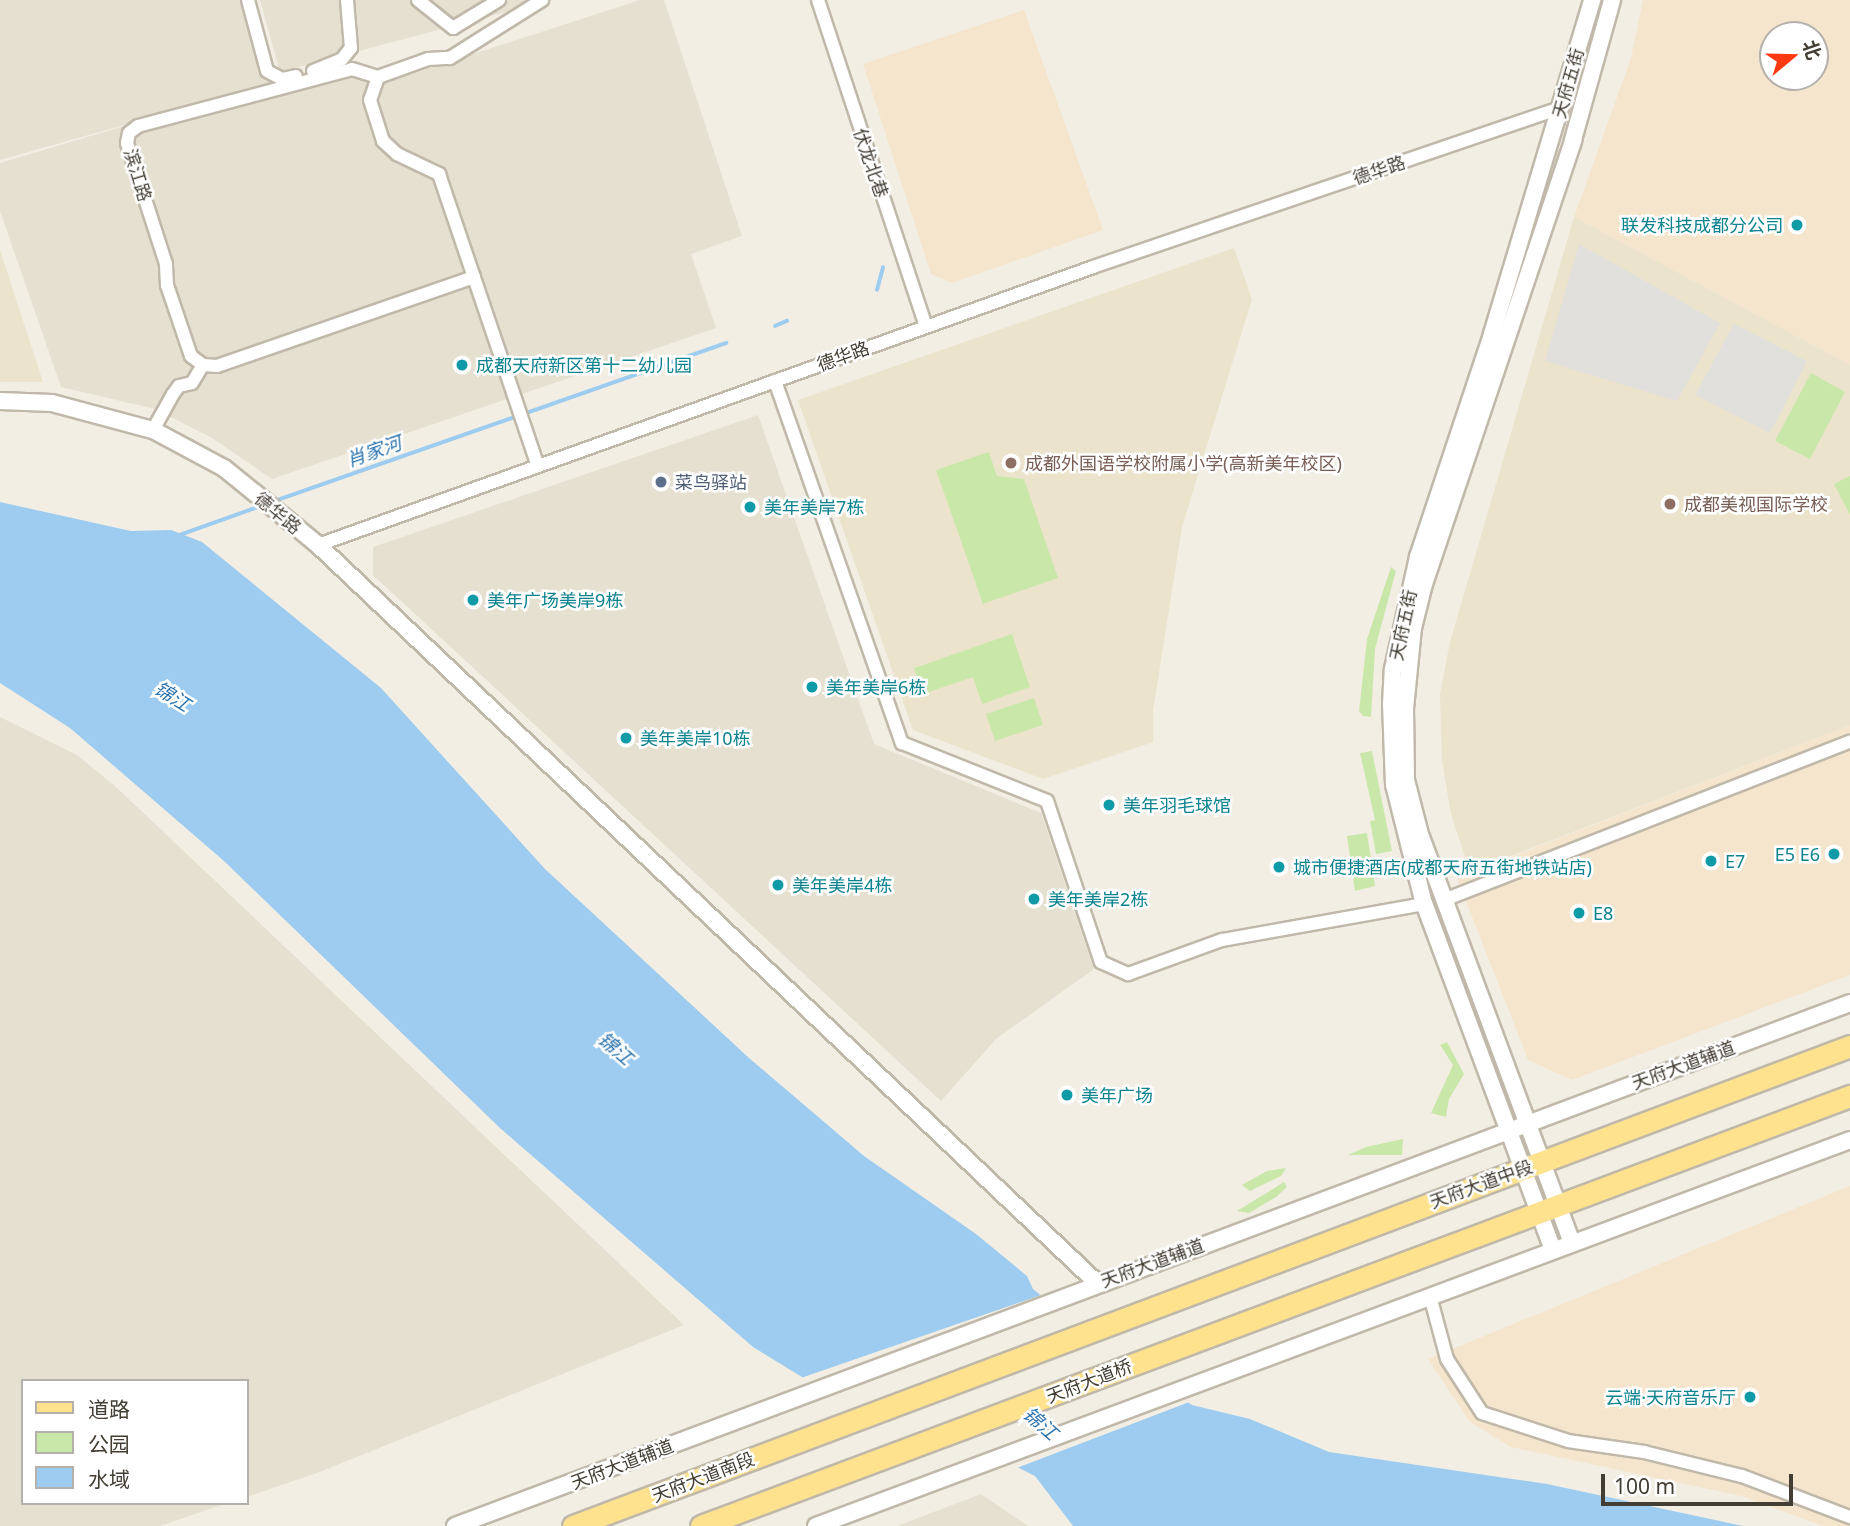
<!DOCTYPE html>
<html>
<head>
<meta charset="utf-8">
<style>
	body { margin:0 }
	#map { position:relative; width:1850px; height:1526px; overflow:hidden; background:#f2eee3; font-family:"Noto Sans","Noto Sans SC",sans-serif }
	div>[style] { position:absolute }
	.residential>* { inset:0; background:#e6e0d1 }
	.commercial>* { inset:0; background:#f5e5cd }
	.education>* { inset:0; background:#ebe3cc }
	.green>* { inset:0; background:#cae7aa }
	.parking>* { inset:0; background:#e2e0dc }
	.water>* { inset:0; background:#9dccf0 }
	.pier>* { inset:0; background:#f2eee3 }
	.stream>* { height:3.5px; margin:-1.75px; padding:0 1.75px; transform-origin:1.75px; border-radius:1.75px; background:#9dccf0 }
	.roads { filter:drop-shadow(2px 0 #c0b8a9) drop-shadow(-2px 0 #c0b8a9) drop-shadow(0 2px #c0b8a9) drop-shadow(0 -2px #c0b8a9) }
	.minor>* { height:12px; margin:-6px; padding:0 6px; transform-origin:6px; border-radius:6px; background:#fff }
	.tertiary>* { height:16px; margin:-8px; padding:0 8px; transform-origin:8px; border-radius:8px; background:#fff }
	.primary>* { height:21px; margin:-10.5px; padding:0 10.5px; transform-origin:10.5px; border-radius:10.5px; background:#ffe28e }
	.dots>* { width:19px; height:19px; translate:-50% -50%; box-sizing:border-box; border:4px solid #fff; border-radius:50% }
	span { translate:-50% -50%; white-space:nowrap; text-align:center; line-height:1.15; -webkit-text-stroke:5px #fff; paint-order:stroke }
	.street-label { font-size:18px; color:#433d33 }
	.culture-label { font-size:18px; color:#0d838f }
	.right { translate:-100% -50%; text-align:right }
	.left { translate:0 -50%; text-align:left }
	.education-label { font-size:18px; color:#785e54 }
	.service-label { font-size:18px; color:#4e5e75 }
	.water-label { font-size:19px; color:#2c74af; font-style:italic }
	.legend { position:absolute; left:21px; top:1379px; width:228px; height:126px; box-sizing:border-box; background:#fff; border:2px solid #b4b1ad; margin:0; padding:9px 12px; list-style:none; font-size:21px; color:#433d33 }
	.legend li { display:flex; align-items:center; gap:14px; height:35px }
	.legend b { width:35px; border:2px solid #b4b1ad }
	.north { position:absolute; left:1759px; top:21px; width:70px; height:70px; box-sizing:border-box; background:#fff; border:2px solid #b4b1ad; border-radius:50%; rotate:71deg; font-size:19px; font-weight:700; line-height:28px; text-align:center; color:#433d33 }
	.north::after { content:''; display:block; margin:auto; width:24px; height:32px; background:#fc3910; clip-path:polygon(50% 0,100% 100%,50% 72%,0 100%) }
	.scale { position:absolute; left:1601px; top:1474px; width:192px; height:32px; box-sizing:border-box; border:4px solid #433d33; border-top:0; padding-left:9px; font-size:21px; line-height:24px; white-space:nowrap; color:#433d33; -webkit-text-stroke:5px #fff; paint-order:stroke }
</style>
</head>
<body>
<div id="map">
	<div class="residential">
		<i style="clip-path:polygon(0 0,251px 0,274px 84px,348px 64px,390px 81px,640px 0,664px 0,742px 236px,691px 254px,716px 328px,272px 479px,212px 438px,155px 409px,61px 387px,0 211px,0 163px,188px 107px,0 160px)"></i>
		<i style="clip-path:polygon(260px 0,551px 0,280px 72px)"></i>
		<i style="clip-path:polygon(758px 415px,874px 744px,1041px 813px,1094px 969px,996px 1039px,941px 1101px,373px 575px,373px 547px)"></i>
		<i style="clip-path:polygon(0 717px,77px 755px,116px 787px,684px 1325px,317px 1473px,247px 1497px,247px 1381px,23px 1381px,23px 1503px,227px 1503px,160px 1526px,0 1526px)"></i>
		<i style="clip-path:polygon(981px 1494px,1028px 1526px,897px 1526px)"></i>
	</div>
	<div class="commercial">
		<i style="clip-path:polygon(evenodd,1643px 0,1850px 0,1850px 365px,1574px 217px,1631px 58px,1643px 0,1773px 35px,1815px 35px,1815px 77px,1773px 77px,1773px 35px)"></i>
		<i style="clip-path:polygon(1024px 10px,1103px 230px,952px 283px,931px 274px,863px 64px)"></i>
		<i style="clip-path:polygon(1850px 725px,1850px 975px,1572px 1080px,1528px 1060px,1457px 878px)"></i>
		<i style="clip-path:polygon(1850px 1186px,1850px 1526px,1823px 1526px,1741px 1496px,1511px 1447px,1470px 1422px,1428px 1359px)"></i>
	</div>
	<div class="education">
		<i style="clip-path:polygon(1574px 217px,1850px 365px,1850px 725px,1470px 872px,1451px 814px,1442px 761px,1440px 694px,1450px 642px)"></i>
		<i style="clip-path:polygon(1234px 248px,1252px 299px,1182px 527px,1153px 711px,1153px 742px,1043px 779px,913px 730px,798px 400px)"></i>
		<i style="clip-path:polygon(0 250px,43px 382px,0 382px)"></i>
	</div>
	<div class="green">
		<i style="clip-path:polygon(1811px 373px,1845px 392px,1810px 459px,1775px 441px)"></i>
		<i style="clip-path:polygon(989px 452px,997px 476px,1024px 479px,1058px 578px,983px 604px,936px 470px)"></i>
		<i style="clip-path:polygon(1850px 476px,1850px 515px,1834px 484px)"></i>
		<i style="clip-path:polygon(1391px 567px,1396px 571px,1375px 649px,1371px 717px,1363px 716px,1359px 711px,1367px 639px)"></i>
		<i style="clip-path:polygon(1012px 634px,1030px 687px,982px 704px,973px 677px,923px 694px,914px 668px)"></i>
		<i style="clip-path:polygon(1034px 698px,1043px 725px,995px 741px,986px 714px)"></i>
		<i style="clip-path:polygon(1372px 751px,1392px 851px,1376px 854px,1370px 821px,1375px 820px,1360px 753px)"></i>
		<i style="clip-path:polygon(1367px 833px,1375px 886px,1355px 891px,1347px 836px)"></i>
		<i style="clip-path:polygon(1447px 1042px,1464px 1074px,1449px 1099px,1446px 1117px,1431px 1113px,1453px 1065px,1440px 1045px)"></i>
		<i style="clip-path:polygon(1403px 1139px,1402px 1155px,1348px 1155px,1366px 1147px)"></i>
		<i style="clip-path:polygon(1286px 1168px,1281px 1176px,1250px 1191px,1242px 1185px,1267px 1171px)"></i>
		<i style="clip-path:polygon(1284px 1182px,1287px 1187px,1276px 1197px,1249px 1213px,1237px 1211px)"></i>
	</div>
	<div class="parking">
		<i style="clip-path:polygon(1579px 244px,1720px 323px,1677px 401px,1545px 361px)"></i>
		<i style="clip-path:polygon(1734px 324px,1807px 361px,1770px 433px,1695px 395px)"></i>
	</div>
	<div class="water">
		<i style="clip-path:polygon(0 502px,131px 531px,171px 530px,202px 542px,381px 688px,545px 869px,749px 1058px,864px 1156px,976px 1234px,1027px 1276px,1033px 1289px,1107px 1349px,1192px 1405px,1250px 1419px,1329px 1452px,1547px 1484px,1743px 1526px,1073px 1526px,1035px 1476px,921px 1419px,815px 1385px,753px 1347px,500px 1128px,224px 861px,70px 728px,0 683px)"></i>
	</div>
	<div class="pier">
		<i style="clip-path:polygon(1044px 1294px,1109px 1346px,1192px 1401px,1014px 1469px,920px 1423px,851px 1403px,798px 1379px)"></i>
	</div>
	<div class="stream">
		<i style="left:877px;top:290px;width:23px;rotate:-75deg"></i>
		<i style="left:775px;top:326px;width:13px;rotate:-23deg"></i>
		<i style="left:275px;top:501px;width:478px;rotate:-19.3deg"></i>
		<i style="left:180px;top:535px;width:86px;rotate:-19.7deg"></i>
	</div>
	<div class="roads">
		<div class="minor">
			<i style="left:248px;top:0;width:73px;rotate:75deg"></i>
			<i style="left:267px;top:71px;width:17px;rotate:28deg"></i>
			<i style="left:282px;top:79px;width:14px;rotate:-12deg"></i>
			<i style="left:418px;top:0;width:45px;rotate:38.7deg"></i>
			<i style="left:453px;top:28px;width:54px;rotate:-31.3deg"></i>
			<i style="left:818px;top:0;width:343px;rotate:71.7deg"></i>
			<i style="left:313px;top:71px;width:31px;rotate:-22deg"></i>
			<i style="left:342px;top:59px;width:14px;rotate:-51deg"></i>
			<i style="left:351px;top:48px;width:48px;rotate:-94.8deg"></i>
			<i style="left:378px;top:77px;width:24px;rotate:109deg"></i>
			<i style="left:370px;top:100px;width:43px;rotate:72.4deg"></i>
			<i style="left:383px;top:141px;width:19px;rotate:43deg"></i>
			<i style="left:397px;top:154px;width:47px;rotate:25.5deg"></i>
			<i style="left:439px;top:174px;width:308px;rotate:71.3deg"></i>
			<i style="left:203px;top:365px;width:14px;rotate:4deg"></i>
			<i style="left:217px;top:366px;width:272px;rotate:-19.1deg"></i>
			<i style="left:775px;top:381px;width:384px;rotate:70.7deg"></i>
			<i style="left:902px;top:743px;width:156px;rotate:21.8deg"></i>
			<i style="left:1047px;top:801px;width:170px;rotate:71.5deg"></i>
			<i style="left:1101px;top:962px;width:30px;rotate:24deg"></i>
			<i style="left:1128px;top:974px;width:100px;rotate:-19.9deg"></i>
			<i style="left:1222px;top:940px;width:205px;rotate:-10.1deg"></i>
			<i style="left:153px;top:430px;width:41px;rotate:-60.9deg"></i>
			<i style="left:173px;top:394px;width:10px;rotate:-53deg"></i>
			<i style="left:179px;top:386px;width:13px;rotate:-13deg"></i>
			<i style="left:192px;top:383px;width:21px;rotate:-59deg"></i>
			<i style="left:203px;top:365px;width:15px;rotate:-143deg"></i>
			<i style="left:191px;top:356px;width:75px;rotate:-108.7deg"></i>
			<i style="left:167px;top:285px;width:21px;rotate:-93deg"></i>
			<i style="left:166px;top:264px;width:127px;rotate:-107.9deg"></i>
			<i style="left:127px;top:143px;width:10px;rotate:-79deg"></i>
			<i style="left:129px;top:133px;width:11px;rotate:-38deg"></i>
			<i style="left:138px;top:126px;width:221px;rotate:-14.9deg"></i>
			<i style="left:352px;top:69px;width:27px;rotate:17deg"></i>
			<i style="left:378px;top:77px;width:53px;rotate:-19.8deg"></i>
			<i style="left:428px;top:59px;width:22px;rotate:-3deg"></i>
			<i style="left:450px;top:58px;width:109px;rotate:-32.2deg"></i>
			<i style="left:318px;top:545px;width:823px;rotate:-19.73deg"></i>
			<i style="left:1093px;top:267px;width:496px;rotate:-18.8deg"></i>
			<i style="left:1444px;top:900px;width:436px;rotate:-21.3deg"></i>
			<i style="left:1430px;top:1296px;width:65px;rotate:74.9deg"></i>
			<i style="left:1447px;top:1359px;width:64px;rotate:57.1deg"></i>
			<i style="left:1482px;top:1413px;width:90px;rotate:18deg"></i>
			<i style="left:1568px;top:1441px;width:77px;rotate:8.2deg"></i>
			<i style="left:1644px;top:1452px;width:101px;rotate:13.8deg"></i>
			<i style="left:1742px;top:1476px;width:116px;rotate:20.8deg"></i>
		</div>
		<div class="tertiary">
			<i style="left:0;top:401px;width:52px;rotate:2.2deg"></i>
			<i style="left:52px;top:403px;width:105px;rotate:15deg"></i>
			<i style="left:153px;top:430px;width:81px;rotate:28.2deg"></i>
			<i style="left:224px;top:468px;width:40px;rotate:39deg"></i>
			<i style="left:255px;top:493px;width:82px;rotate:39.5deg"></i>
			<i style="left:318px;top:545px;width:1073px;rotate:43.45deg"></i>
			<i style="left:1572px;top:1243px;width:432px;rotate:-110.4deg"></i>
			<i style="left:1421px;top:838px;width:60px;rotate:-104.5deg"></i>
			<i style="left:1406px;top:780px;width:71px;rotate:-90.8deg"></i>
			<i style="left:1405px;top:709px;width:81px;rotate:-84.4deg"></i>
			<i style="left:1413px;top:628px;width:45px;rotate:-76deg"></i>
			<i style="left:1424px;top:584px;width:468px;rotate:-71.4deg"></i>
			<i style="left:1573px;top:140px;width:145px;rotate:-74.4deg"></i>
			<i style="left:1553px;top:1250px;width:369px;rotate:-110.4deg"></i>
			<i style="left:1424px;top:904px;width:123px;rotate:-104.1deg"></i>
			<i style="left:1394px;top:785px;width:81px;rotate:-92.1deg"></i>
			<i style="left:1391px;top:704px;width:35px;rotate:-87deg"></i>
			<i style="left:1393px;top:669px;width:115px;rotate:-77.4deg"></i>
			<i style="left:1418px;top:557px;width:235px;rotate:-71.6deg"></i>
			<i style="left:1492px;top:334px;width:349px;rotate:-73.3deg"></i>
			<i style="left:455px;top:1526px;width:1490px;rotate:-20.55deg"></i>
			<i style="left:816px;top:1526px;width:1104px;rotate:-20.47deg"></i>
		</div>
		<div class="primary">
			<i style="left:573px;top:1526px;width:1364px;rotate:-20.6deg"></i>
			<i style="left:701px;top:1526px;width:1227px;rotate:-20.52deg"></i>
		</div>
	</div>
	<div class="dots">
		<i style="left:1797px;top:225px;background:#0f9aa8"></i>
		<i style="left:462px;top:365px;background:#0f9aa8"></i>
		<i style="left:1011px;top:463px;background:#8d6e63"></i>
		<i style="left:661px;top:482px;background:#5c6f8a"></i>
		<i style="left:1670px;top:504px;background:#8d6e63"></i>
		<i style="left:750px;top:507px;background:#0f9aa8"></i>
		<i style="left:473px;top:600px;background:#0f9aa8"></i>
		<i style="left:812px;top:687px;background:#0f9aa8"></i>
		<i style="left:626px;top:738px;background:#0f9aa8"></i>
		<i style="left:1109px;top:805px;background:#0f9aa8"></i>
		<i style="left:1834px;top:854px;background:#0f9aa8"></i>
		<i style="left:1711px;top:861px;background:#0f9aa8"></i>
		<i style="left:1279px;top:867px;background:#0f9aa8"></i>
		<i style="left:778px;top:885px;background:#0f9aa8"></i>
		<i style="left:1034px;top:899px;background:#0f9aa8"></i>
		<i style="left:1579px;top:913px;background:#0f9aa8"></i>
		<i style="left:1067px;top:1095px;background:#0f9aa8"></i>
		<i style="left:1750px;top:1397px;background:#0f9aa8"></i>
	</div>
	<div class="street-label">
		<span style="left:1568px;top:83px;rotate:-74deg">天府五街</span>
		<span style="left:871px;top:163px;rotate:71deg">伏龙北巷</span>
		<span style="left:1379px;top:170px;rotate:-19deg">德华路</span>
		<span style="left:138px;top:175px;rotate:73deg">滨江路</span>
		<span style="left:843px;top:356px;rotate:-20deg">德华路</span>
		<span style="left:278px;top:513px;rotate:39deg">德华路</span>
		<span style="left:1403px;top:625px;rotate:-78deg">天府五街</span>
		<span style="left:1683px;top:1065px;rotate:-20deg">天府大道辅道</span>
		<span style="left:1481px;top:1184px;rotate:-20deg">天府大道中段</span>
		<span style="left:1152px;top:1263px;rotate:-20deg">天府大道辅道</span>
		<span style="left:1089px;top:1381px;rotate:-21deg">天府大道桥</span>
		<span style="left:622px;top:1464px;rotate:-21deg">天府大道辅道</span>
		<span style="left:703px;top:1477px;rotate:-21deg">天府大道南段</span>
	</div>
	<div class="culture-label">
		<span class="right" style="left:1783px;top:225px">联发科技成都分公司</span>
		<span class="left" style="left:476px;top:365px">成都天府新区第十二幼儿园</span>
		<span class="left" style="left:764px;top:507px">美年美岸7栋</span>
		<span class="left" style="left:487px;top:600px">美年广场美岸9栋</span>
		<span class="left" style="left:826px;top:687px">美年美岸6栋</span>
		<span class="left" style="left:640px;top:738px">美年美岸10栋</span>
		<span class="left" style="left:1123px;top:805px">美年羽毛球馆</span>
		<span class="right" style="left:1820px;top:854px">E5 E6</span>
		<span class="left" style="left:1725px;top:861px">E7</span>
		<span class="left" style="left:1293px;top:867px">城市便捷酒店(成都天府五街地铁站店)</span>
		<span class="left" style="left:792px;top:885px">美年美岸4栋</span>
		<span class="left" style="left:1048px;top:899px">美年美岸2栋</span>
		<span class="left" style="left:1593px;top:913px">E8</span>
		<span class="left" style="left:1081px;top:1095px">美年广场</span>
		<span class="right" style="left:1736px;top:1397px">云端·天府音乐厅</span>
	</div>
	<div class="education-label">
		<span class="left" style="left:1025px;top:463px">成都外国语学校附属小学(高新美年校区)</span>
		<span class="left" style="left:1684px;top:504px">成都美视国际学校</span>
	</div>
	<div class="service-label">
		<span class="left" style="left:675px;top:482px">菜鸟驿站</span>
	</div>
	<div class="water-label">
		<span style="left:374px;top:452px;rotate:-19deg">肖家河</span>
		<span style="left:172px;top:697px;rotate:32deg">锦江</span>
		<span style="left:615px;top:1049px;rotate:41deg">锦江</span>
		<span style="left:1040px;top:1424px;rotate:41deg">锦江</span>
	</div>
	<ul class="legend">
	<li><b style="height:9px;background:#ffe28e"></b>道路</li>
	<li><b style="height:19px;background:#cae7aa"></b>公园</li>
	<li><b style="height:19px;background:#9dccf0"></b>水域</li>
	</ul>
	<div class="north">北</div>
	<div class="scale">100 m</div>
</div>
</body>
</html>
